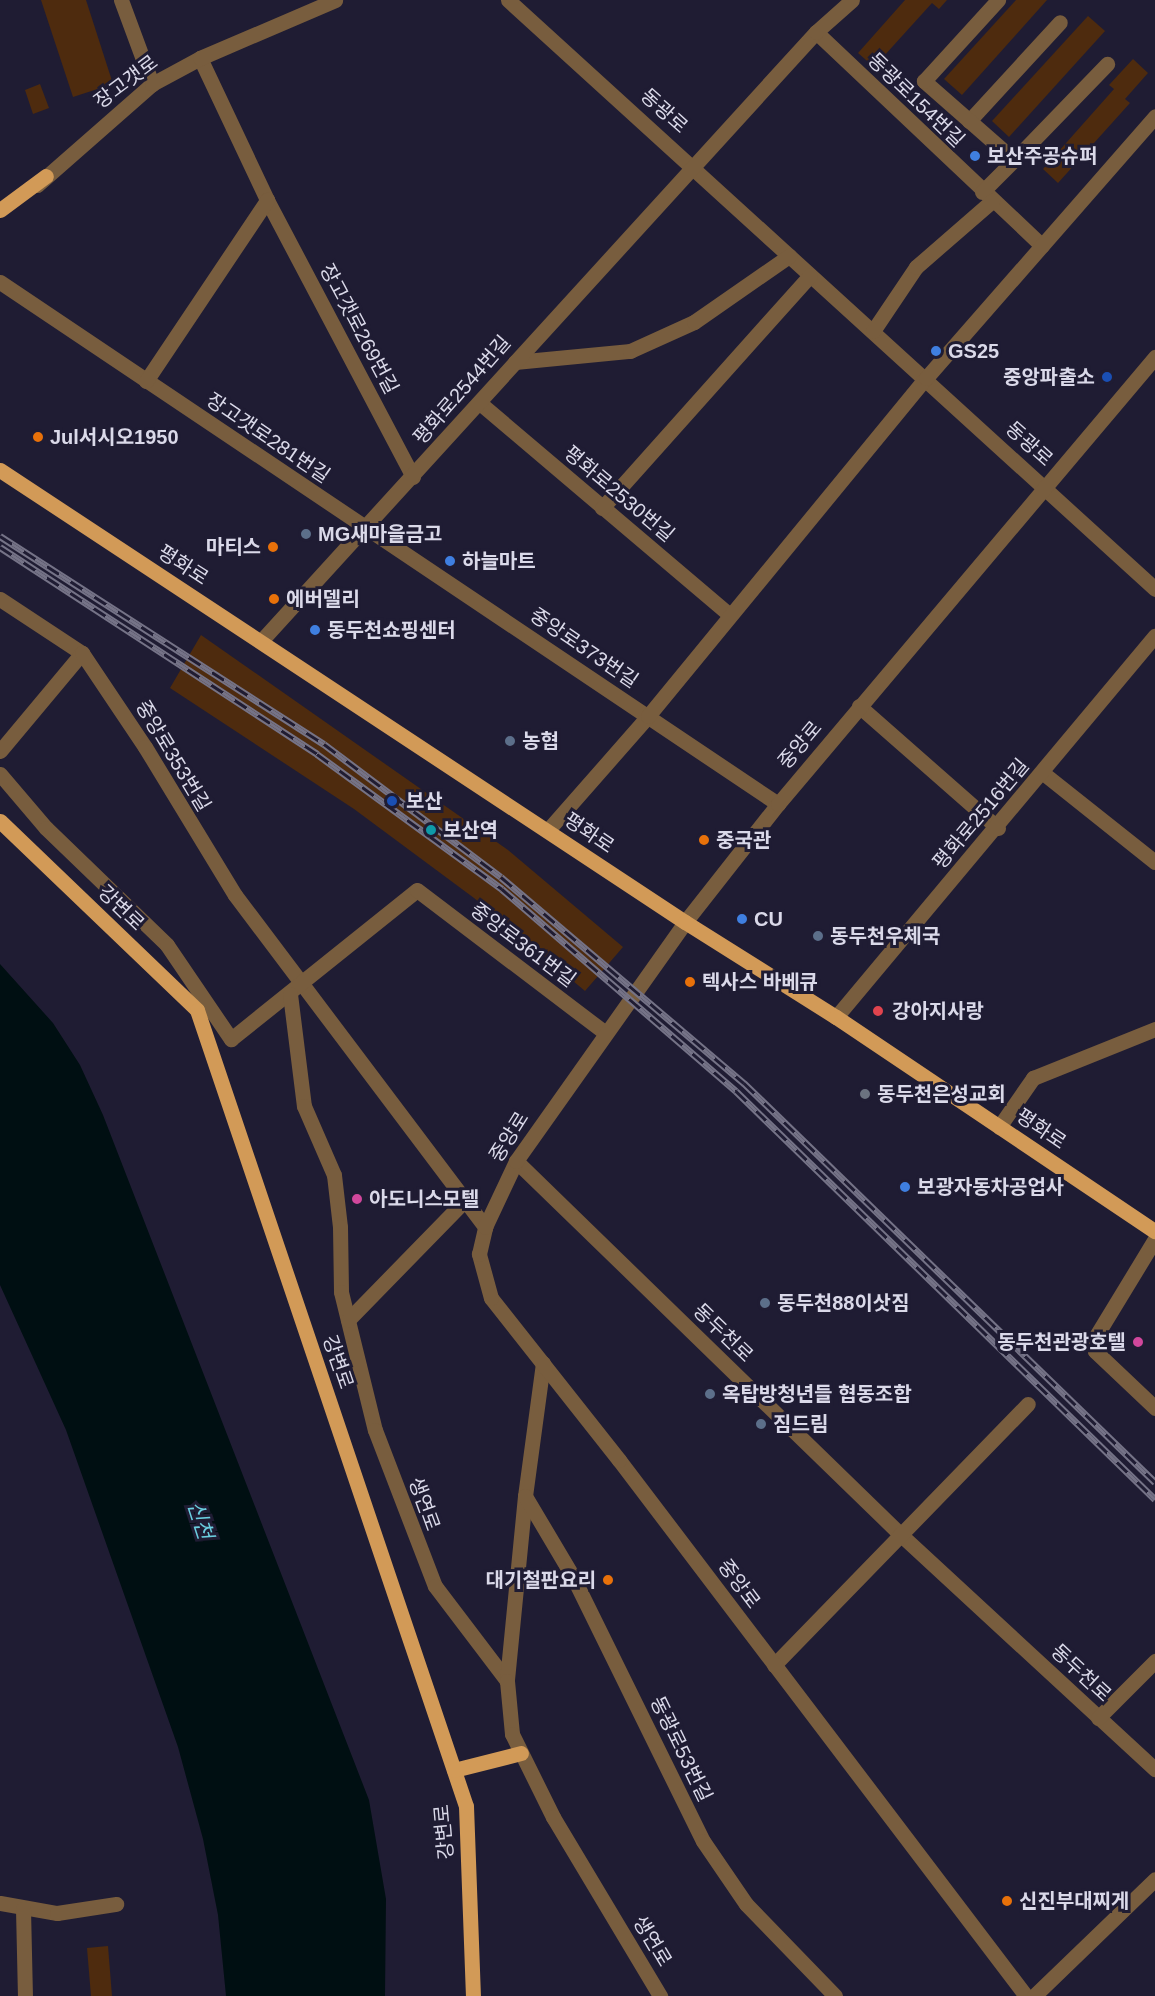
<!DOCTYPE html>
<html>
<head>
<meta charset="utf-8">
<style>
	body { margin:0 }
	#map { position:relative; width:1155px; height:1996px; overflow:hidden; background:#1f1c33; font-family:Helvetica,"Noto Sans KR",sans-serif }
	div>[style] { position:absolute }
	.water>* { inset:0; background:#000f12 }
	.building>* { inset:0; background:#4e2b0e }
	.minor>* { height:15px; margin:-7.5px; padding:0 7.5px; transform-origin:7.5px; border-radius:7.5px; background:#785d3e }
	.major>* { height:15px; margin:-7.5px; padding:0 7.5px; transform-origin:7.5px; border-radius:7.5px; background:#d29a57 }
	.rail>* { height:7px; margin-top:-3.5px; transform-origin:0; background:repeating-linear-gradient(90deg,#1f1c33 0 14px,#757387 0 28px); box-sizing:border-box; border-block:2px solid #757387 }
	.dots>* { width:16px; height:16px; translate:-50% -50%; box-sizing:border-box; border:3px solid #1f1c33; border-radius:50% }
	span { translate:-50% -50%; white-space:nowrap; text-align:center; line-height:1.15; -webkit-text-stroke:6px #1f1c33; paint-order:stroke }
	.street-label { font-size:20px; color:#dad9e9 }
	.poi-label { font-size:20px; color:#dad9e9; font-weight:700 }
	.left { translate:0 -50%; text-align:left }
	.right { translate:-100% -50%; text-align:right }
	.water-label { font-size:21px; color:#6bcfe0; font-style:italic }
</style>
</head>
<body>
<div id="map">
	<div class="water">
		<i style="clip-path:polygon(0 964px,53px 1023px,80px 1065px,103px 1115px,369px 1800px,386px 1899px,385px 1996px,226px 1996px,218px 1915px,203px 1839px,178px 1747px,66px 1430px,0 1285px)"></i>
	</div>
	<div class="building">
		<i style="clip-path:polygon(41px 0,86px 0,113px 84px,73px 97px)"></i>
		<i style="clip-path:polygon(905px 0,947px 0,939px 9px,932px 3px,874px 67px,858px 53px)"></i>
		<i style="clip-path:polygon(1016px 0,1047px 0,962px 95px,944px 79px)"></i>
		<i style="clip-path:polygon(1088px 16px,1105px 31px,1009px 137px,992px 121px)"></i>
		<i style="clip-path:polygon(1133px 59px,1148px 73px,1125px 99px,1130px 103px,1058px 183px,1043px 169px,1114px 89px,1109px 85px)"></i>
		<i style="clip-path:polygon(40px 84px,49px 108px,33px 114px,25px 90px)"></i>
		<i style="clip-path:polygon(201px 635px,508px 850px,623px 947px,585px 991px,474px 898px,354px 809px,170px 688px)"></i>
		<i style="clip-path:polygon(108px 1946px,112px 1996px,91px 1996px,87px 1948px)"></i>
	</div>
	<div class="minor">
		<i style="left:121px;top:0;width:90px;rotate:69.7deg"></i>
		<i style="left:508px;top:0;width:875px;rotate:42.31deg"></i>
		<i style="left:816px;top:32px;width:311px;rotate:43.4deg"></i>
		<i style="left:200px;top:58px;width:157px;rotate:64.7deg"></i>
		<i style="left:267px;top:200px;width:313px;rotate:62.2deg"></i>
		<i style="left:969px;top:121px;width:134px;rotate:-47.4deg"></i>
		<i style="left:1014px;top:160px;width:134px;rotate:-45.9deg"></i>
		<i style="left:37px;top:185px;width:153px;rotate:-41.3deg"></i>
		<i style="left:152px;top:84px;width:55px;rotate:-28.4deg"></i>
		<i style="left:200px;top:58px;width:147px;rotate:-23.2deg"></i>
		<i style="left:982px;top:192px;width:45px;rotate:-45deg"></i>
		<i style="left:1014px;top:160px;width:120px;rotate:-138.7deg"></i>
		<i style="left:924px;top:81px;width:110px;rotate:-47.6deg"></i>
		<i style="left:0;top:282px;width:937px;rotate:33.86deg"></i>
		<i style="left:873px;top:331px;width:77px;rotate:-56.1deg"></i>
		<i style="left:916px;top:267px;width:101px;rotate:-41deg"></i>
		<i style="left:515px;top:362px;width:116px;rotate:-5.5deg"></i>
		<i style="left:630px;top:351px;width:70px;rotate:-24.4deg"></i>
		<i style="left:694px;top:322px;width:116px;rotate:-34.8deg"></i>
		<i style="left:146px;top:381px;width:218px;rotate:-56.2deg"></i>
		<i style="left:481px;top:404px;width:326px;rotate:40.3deg"></i>
		<i style="left:602px;top:508px;width:312px;rotate:-48.2deg"></i>
		<i style="left:0;top:599px;width:98px;rotate:33.4deg"></i>
		<i style="left:261px;top:641px;width:824px;rotate:-47.66deg"></i>
		<i style="left:816px;top:32px;width:48px;rotate:-41.6deg"></i>
		<i style="left:859px;top:706px;width:185px;rotate:41.3deg"></i>
		<i style="left:0;top:751px;width:128px;rotate:-50.1deg"></i>
		<i style="left:82px;top:653px;width:113px;rotate:56.2deg"></i>
		<i style="left:145px;top:747px;width:173px;rotate:58.7deg"></i>
		<i style="left:235px;top:895px;width:416px;rotate:53deg"></i>
		<i style="left:1043px;top:773px;width:143px;rotate:38.5deg"></i>
		<i style="left:0;top:774px;width:71px;rotate:49.6deg"></i>
		<i style="left:46px;top:828px;width:168px;rotate:44deg"></i>
		<i style="left:167px;top:945px;width:114px;rotate:55.8deg"></i>
		<i style="left:231px;top:1039px;width:238px;rotate:-38.7deg"></i>
		<i style="left:417px;top:890px;width:235px;rotate:37.2deg"></i>
		<i style="left:548px;top:830px;width:152px;rotate:-48.7deg"></i>
		<i style="left:648px;top:716px;width:438px;rotate:-50.6deg"></i>
		<i style="left:926px;top:378px;width:348px;rotate:-48.8deg"></i>
		<i style="left:290px;top:994px;width:113px;rotate:82.9deg"></i>
		<i style="left:304px;top:1106px;width:75px;rotate:66.5deg"></i>
		<i style="left:334px;top:1175px;width:52px;rotate:83.4deg"></i>
		<i style="left:340px;top:1227px;width:65px;rotate:89.1deg"></i>
		<i style="left:341px;top:1292px;width:142px;rotate:76.2deg"></i>
		<i style="left:375px;top:1430px;width:167px;rotate:69deg"></i>
		<i style="left:435px;top:1586px;width:119px;rotate:52.8deg"></i>
		<i style="left:836px;top:1017px;width:497px;rotate:-50.1deg"></i>
		<i style="left:999px;top:1127px;width:60px;rotate:-55.2deg"></i>
		<i style="left:1033px;top:1078px;width:131px;rotate:-21.9deg"></i>
		<i style="left:516px;top:1161px;width:535px;rotate:44.17deg"></i>
		<i style="left:900px;top:1534px;width:347px;rotate:42.7deg"></i>
		<i style="left:1155px;top:1239px;width:119px;rotate:121.3deg"></i>
		<i style="left:1093px;top:1341px;width:10px;rotate:79deg"></i>
		<i style="left:1095px;top:1351px;width:83px;rotate:43.5deg"></i>
		<i style="left:348px;top:1320px;width:168px;rotate:-45.7deg"></i>
		<i style="left:543px;top:1363px;width:134px;rotate:97.7deg"></i>
		<i style="left:525px;top:1496px;width:186px;rotate:95.6deg"></i>
		<i style="left:507px;top:1681px;width:53px;rotate:84.6deg"></i>
		<i style="left:512px;top:1734px;width:93px;rotate:63.7deg"></i>
		<i style="left:553px;top:1817px;width:209px;rotate:59.1deg"></i>
		<i style="left:525px;top:1496px;width:94px;rotate:59.3deg"></i>
		<i style="left:573px;top:1577px;width:294px;rotate:63.8deg"></i>
		<i style="left:703px;top:1841px;width:76px;rotate:55.7deg"></i>
		<i style="left:746px;top:1904px;width:128px;rotate:45.9deg"></i>
		<i style="left:774px;top:1665px;width:364px;rotate:-45.8deg"></i>
		<i style="left:1098px;top:1718px;width:81px;rotate:-45deg"></i>
		<i style="left:0;top:1903px;width:58px;rotate:10deg"></i>
		<i style="left:57px;top:1913px;width:60px;rotate:-8.7deg"></i>
		<i style="left:23px;top:1909px;width:87px;rotate:88.7deg"></i>
		<i style="left:1026px;top:1996px;width:673px;rotate:-127.21deg"></i>
		<i style="left:619px;top:1460px;width:206px;rotate:-128.3deg"></i>
		<i style="left:491px;top:1298px;width:46px;rotate:-105.3deg"></i>
		<i style="left:479px;top:1254px;width:28px;rotate:-77deg"></i>
		<i style="left:485px;top:1227px;width:73px;rotate:-64.8deg"></i>
		<i style="left:516px;top:1161px;width:293px;rotate:-54.7deg"></i>
		<i style="left:685px;top:922px;width:150px;rotate:-51.8deg"></i>
		<i style="left:778px;top:804px;width:585px;rotate:-49.86deg"></i>
		<i style="left:1034px;top:1996px;width:168px;rotate:-44deg"></i>
	</div>
	<div class="major">
		<i style="left:0;top:210px;width:57px;rotate:-36.5deg"></i>
		<i style="left:0;top:470px;width:821px;rotate:33.42deg"></i>
		<i style="left:685px;top:922px;width:178px;rotate:32.2deg"></i>
		<i style="left:836px;top:1017px;width:384px;rotate:33.9deg"></i>
		<i style="left:0;top:821px;width:273px;rotate:43.8deg"></i>
		<i style="left:197px;top:1010px;width:840px;rotate:71.33deg"></i>
		<i style="left:466px;top:1806px;width:190px;rotate:87.9deg"></i>
		<i style="left:454px;top:1770px;width:69px;rotate:-14.2deg"></i>
	</div>
	<div class="rail">
		<i style="left:0;top:536px;width:385px;rotate:32.7deg"></i>
		<i style="left:324px;top:744px;width:221px;rotate:36.9deg"></i>
		<i style="left:501px;top:877px;width:319px;rotate:40.3deg"></i>
		<i style="left:744px;top:1083px;width:573px;rotate:44.15deg"></i>
		<i style="left:0;top:547px;width:379px;rotate:33.1deg"></i>
		<i style="left:317px;top:754px;width:229px;rotate:36.1deg"></i>
		<i style="left:502px;top:889px;width:309px;rotate:40.8deg"></i>
		<i style="left:736px;top:1091px;width:585px;rotate:44.24deg"></i>
	</div>
	<div class="dots">
		<i style="left:975px;top:156px;background:#3f7fe0"></i>
		<i style="left:936px;top:351px;background:#3f7fe0"></i>
		<i style="left:1107px;top:377px;background:#1a4fb4"></i>
		<i style="left:38px;top:437px;background:#e8710a"></i>
		<i style="left:306px;top:534px;background:#5c6f8a"></i>
		<i style="left:273px;top:547px;background:#e8710a"></i>
		<i style="left:450px;top:561px;background:#3f7fe0"></i>
		<i style="left:274px;top:599px;background:#e8710a"></i>
		<i style="left:315px;top:630px;background:#3f7fe0"></i>
		<i style="left:510px;top:741px;background:#5c6f8a"></i>
		<i style="left:392px;top:801px;background:#1a4fb4"></i>
		<i style="left:431px;top:830px;background:#0f9aa8"></i>
		<i style="left:704px;top:840px;background:#e8710a"></i>
		<i style="left:742px;top:919px;background:#3f7fe0"></i>
		<i style="left:818px;top:936px;background:#5c6f8a"></i>
		<i style="left:690px;top:982px;background:#e8710a"></i>
		<i style="left:878px;top:1011px;background:#e0444e"></i>
		<i style="left:865px;top:1094px;background:#6b7280"></i>
		<i style="left:905px;top:1187px;background:#3f7fe0"></i>
		<i style="left:357px;top:1199px;background:#d1479c"></i>
		<i style="left:765px;top:1303px;background:#5c6f8a"></i>
		<i style="left:1138px;top:1342px;background:#d1479c"></i>
		<i style="left:710px;top:1394px;background:#5c6f8a"></i>
		<i style="left:761px;top:1424px;background:#5c6f8a"></i>
		<i style="left:608px;top:1580px;background:#e8710a"></i>
		<i style="left:1007px;top:1901px;background:#e8710a"></i>
	</div>
	<div class="street-label">
		<span style="left:126px;top:82px;rotate:-37deg">장고갯로</span>
		<span style="left:916px;top:100px;rotate:44deg">동광로154번길</span>
		<span style="left:664px;top:111px;rotate:42deg">동광로</span>
		<span style="left:359px;top:329px;rotate:62deg">장고갯로269번길</span>
		<span style="left:462px;top:390px;rotate:-49deg">평화로2544번길</span>
		<span style="left:268px;top:438px;rotate:34deg">장고갯로281번길</span>
		<span style="left:1029px;top:444px;rotate:42deg">동광로</span>
		<span style="left:619px;top:494px;rotate:40deg">평화로2530번길</span>
		<span style="left:183px;top:565px;rotate:33deg">평화로</span>
		<span style="left:584px;top:648px;rotate:34deg">중앙로373번길</span>
		<span style="left:800px;top:745px;rotate:-50deg">중앙로</span>
		<span style="left:173px;top:756px;rotate:59deg">중앙로353번길</span>
		<span style="left:981px;top:814px;rotate:-50deg">평화로2516번길</span>
		<span style="left:589px;top:833px;rotate:34deg">평화로</span>
		<span style="left:121px;top:908px;rotate:44deg">강변로</span>
		<span style="left:523px;top:945px;rotate:37deg">중앙로361번길</span>
		<span style="left:1041px;top:1129px;rotate:34deg">평화로</span>
		<span style="left:509px;top:1137px;rotate:-58deg">중앙로</span>
		<span style="left:723px;top:1333px;rotate:44deg">동두천로</span>
		<span style="left:338px;top:1362px;rotate:71deg">강변로</span>
		<span style="left:424px;top:1504px;rotate:70deg">생연로</span>
		<span style="left:739px;top:1584px;rotate:53deg">중앙로</span>
		<span style="left:1081px;top:1673px;rotate:43deg">동두천로</span>
		<span style="left:681px;top:1749px;rotate:64deg">동광로53번길</span>
		<span style="left:444px;top:1832px;rotate:-95deg">강변로</span>
		<span style="left:652px;top:1941px;rotate:59deg">생연로</span>
	</div>
	<div class="poi-label">
		<span class="left" style="left:987px;top:156px">보산주공슈퍼</span>
		<span class="left" style="left:948px;top:351px">GS25</span>
		<span class="right" style="left:1095px;top:377px">중앙파출소</span>
		<span class="left" style="left:50px;top:437px">Jul서시오1950</span>
		<span class="left" style="left:318px;top:534px">MG새마을금고</span>
		<span class="right" style="left:261px;top:547px">마티스</span>
		<span class="left" style="left:462px;top:561px">하늘마트</span>
		<span class="left" style="left:286px;top:599px">에버델리</span>
		<span class="left" style="left:327px;top:630px">동두천쇼핑센터</span>
		<span class="left" style="left:522px;top:741px">농협</span>
		<span class="left" style="left:406px;top:801px">보산</span>
		<span class="left" style="left:443px;top:830px">보산역</span>
		<span class="left" style="left:716px;top:840px">중국관</span>
		<span class="left" style="left:754px;top:919px">CU</span>
		<span class="left" style="left:830px;top:936px">동두천우체국</span>
		<span class="left" style="left:702px;top:982px">텍사스 바베큐</span>
		<span class="left" style="left:892px;top:1011px">강아지사랑</span>
		<span class="left" style="left:877px;top:1094px">동두천은성교회</span>
		<span class="left" style="left:917px;top:1187px">보광자동차공업사</span>
		<span class="left" style="left:369px;top:1199px">아도니스모텔</span>
		<span class="left" style="left:777px;top:1303px">동두천88이삿짐</span>
		<span class="right" style="left:1126px;top:1342px">동두천관광호텔</span>
		<span class="left" style="left:722px;top:1394px">옥탑방청년들 협동조합</span>
		<span class="left" style="left:773px;top:1424px">짐드림</span>
		<span class="right" style="left:596px;top:1580px">대기철판요리</span>
		<span class="left" style="left:1019px;top:1901px">신진부대찌게</span>
	</div>
	<div class="water-label">
		<span style="left:200px;top:1520px;rotate:72deg">신천</span>
	</div>
</div>
</body>
</html>
